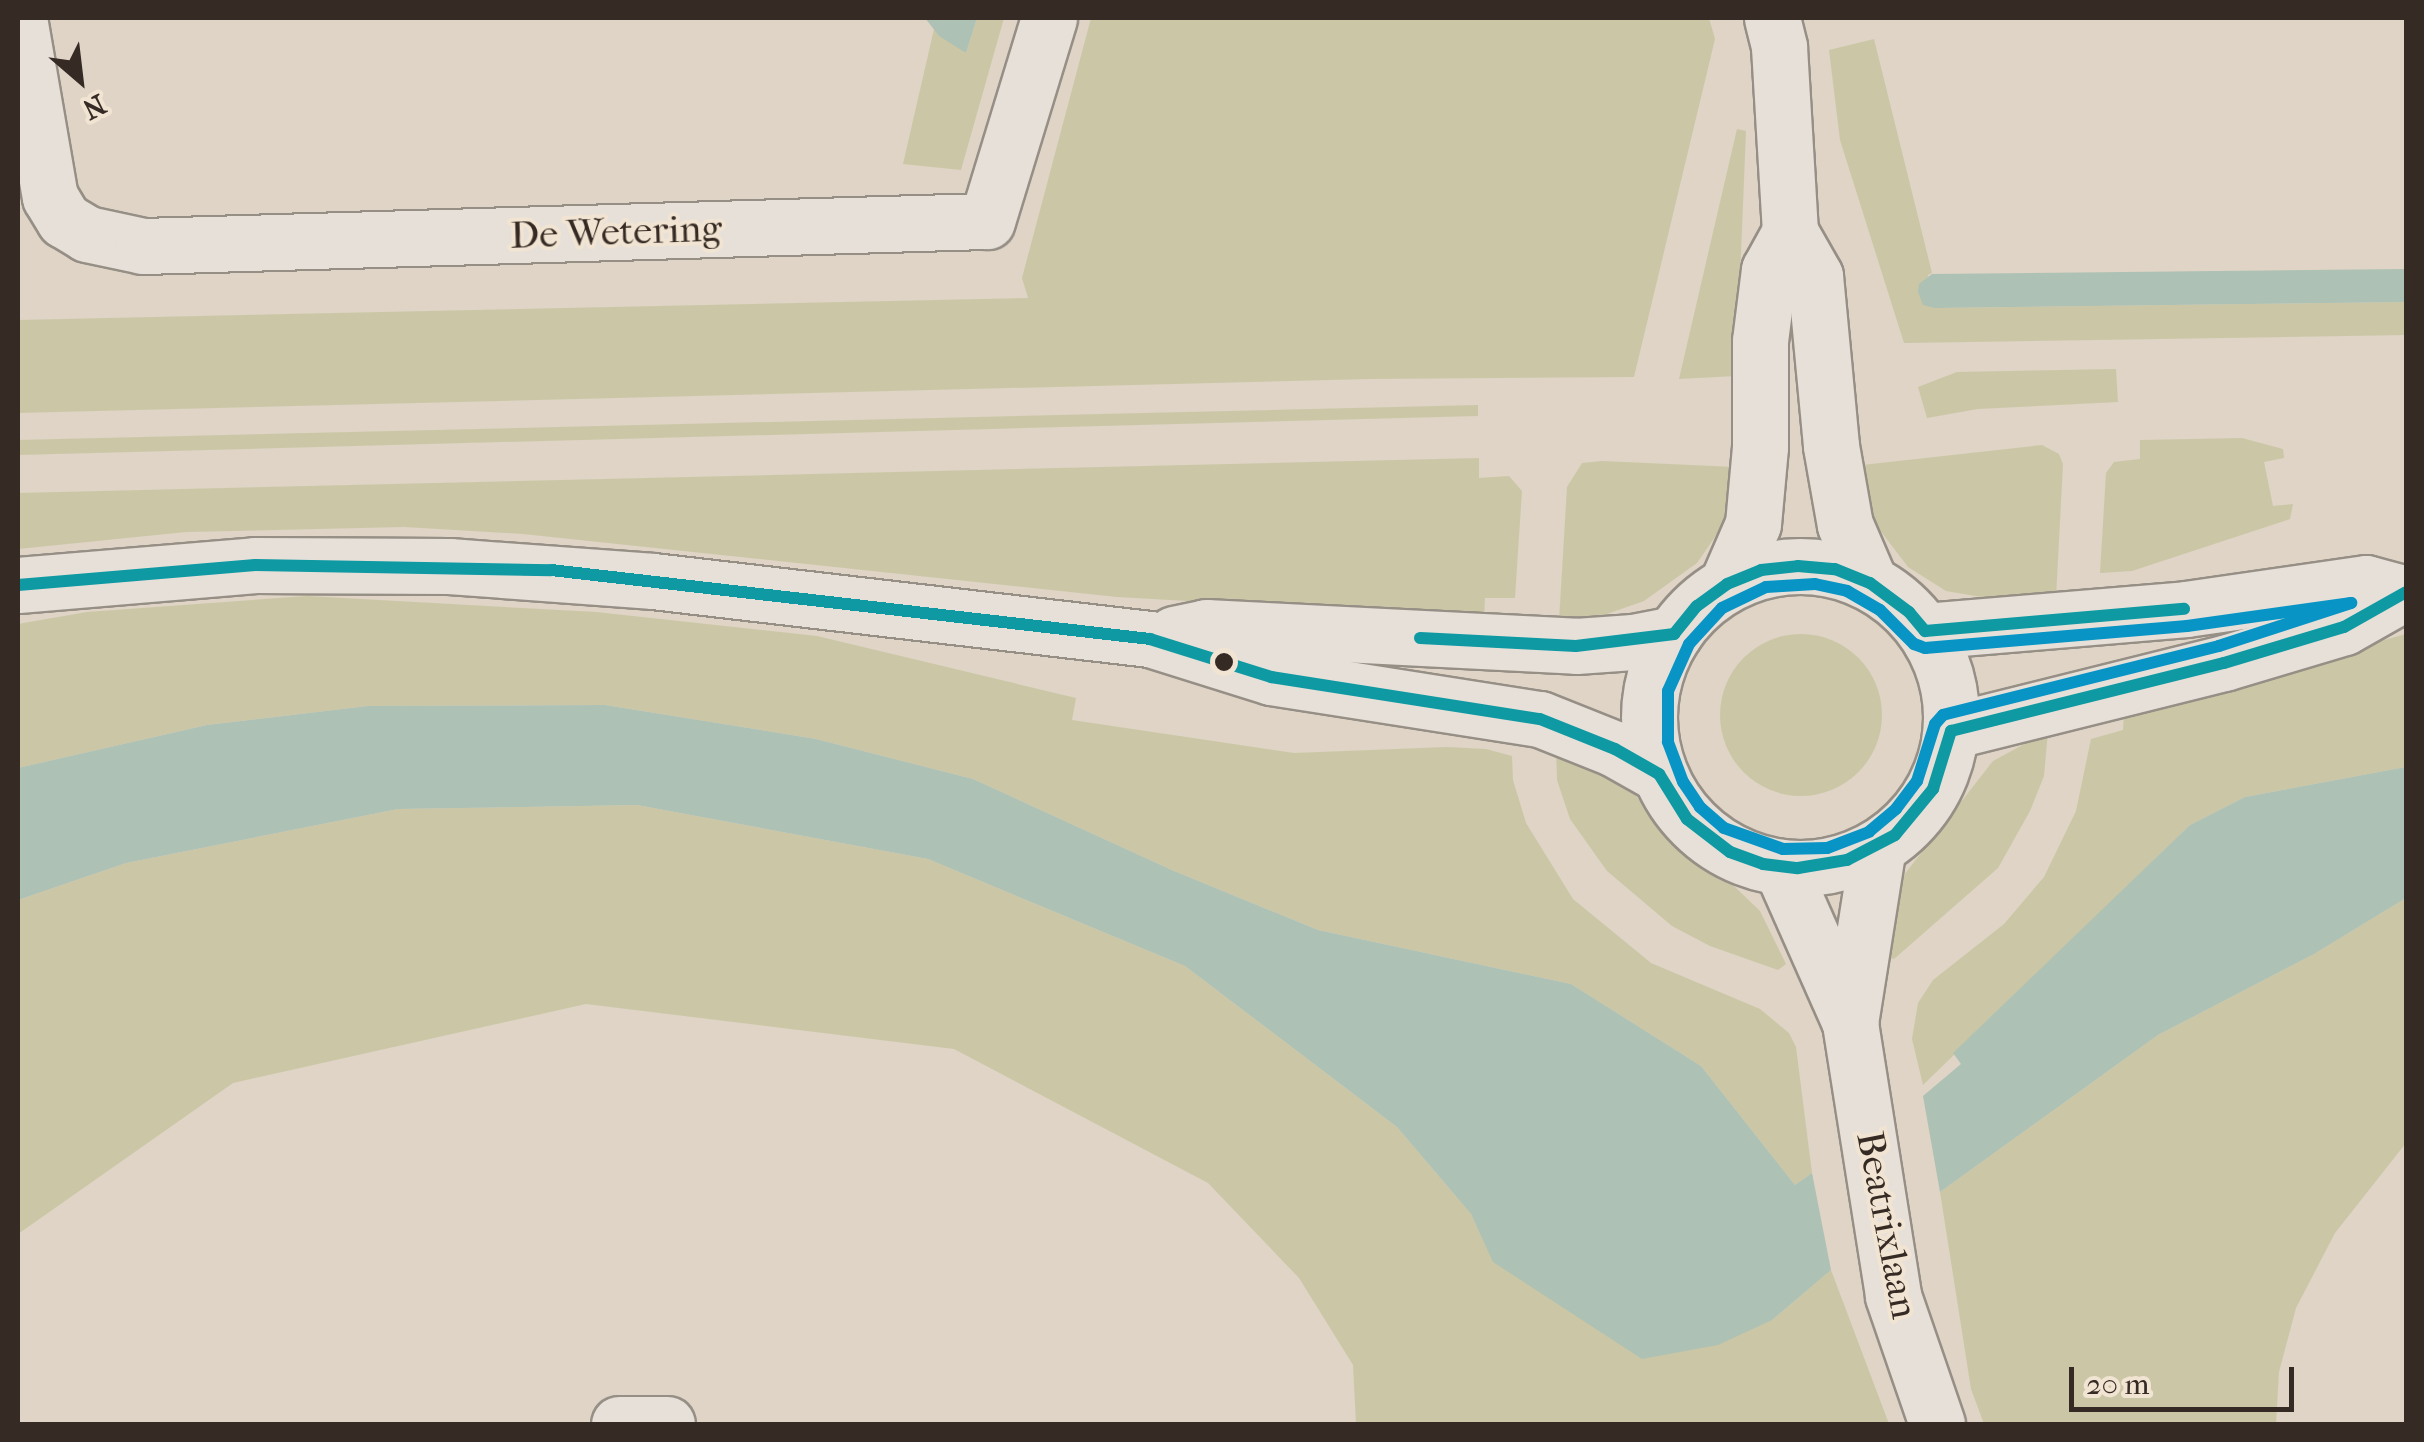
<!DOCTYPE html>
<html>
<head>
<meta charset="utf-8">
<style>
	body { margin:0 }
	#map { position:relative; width:2424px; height:1442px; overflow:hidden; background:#dfd4c5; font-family:"IM FELL French Canon",serif }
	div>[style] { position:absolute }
	.green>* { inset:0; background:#cbc7a6 }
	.round { border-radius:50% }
	.water>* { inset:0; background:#adc1b4 }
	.roads { filter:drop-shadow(2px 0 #968f86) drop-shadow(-2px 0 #968f86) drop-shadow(0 2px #968f86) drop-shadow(0 -2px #968f86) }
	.minor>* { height:55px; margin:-27.5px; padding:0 27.5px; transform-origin:27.5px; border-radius:27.5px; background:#e6e0d9 }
	.secondary>* { height:55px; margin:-27.5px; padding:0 27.5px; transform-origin:27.5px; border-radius:27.5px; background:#e6e0d9 }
	.secondary>.ring { margin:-27.5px; padding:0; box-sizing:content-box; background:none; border:55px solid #e6e0d9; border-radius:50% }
	.bus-1>* { height:12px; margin:-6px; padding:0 6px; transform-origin:6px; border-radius:6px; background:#0e99a3 }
	.bus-2>* { height:12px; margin:-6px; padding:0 6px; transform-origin:6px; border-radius:6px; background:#0894c5 }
	.dots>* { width:28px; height:28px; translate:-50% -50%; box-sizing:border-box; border:5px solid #f1e4d2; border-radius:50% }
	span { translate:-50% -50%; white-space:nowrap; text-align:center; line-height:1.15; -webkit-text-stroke:8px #f1e4d2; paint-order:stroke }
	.street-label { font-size:38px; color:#362b24 }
	.frame { position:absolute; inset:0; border:20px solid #362b24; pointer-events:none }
	.north { position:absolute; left:30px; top:30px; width:100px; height:100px; -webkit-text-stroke:8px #f1e4d2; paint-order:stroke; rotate:152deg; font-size:28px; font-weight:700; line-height:40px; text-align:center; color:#362b24 }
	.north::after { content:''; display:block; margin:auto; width:35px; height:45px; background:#362b24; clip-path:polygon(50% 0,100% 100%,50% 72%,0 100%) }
	.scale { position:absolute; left:2069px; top:1367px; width:225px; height:45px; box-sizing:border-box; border:5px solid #362b24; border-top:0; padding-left:12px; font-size:30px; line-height:35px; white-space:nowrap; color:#362b24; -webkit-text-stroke:8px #f1e4d2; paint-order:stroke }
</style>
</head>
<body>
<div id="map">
	<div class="green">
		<i style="clip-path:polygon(977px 18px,1004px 18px,961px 170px,903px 164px,934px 29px,966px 53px)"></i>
		<i style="clip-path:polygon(1091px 18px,1709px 18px,1715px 39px,1634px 377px,1370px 379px,18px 413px,18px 320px,1028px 298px,1022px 278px)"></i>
		<i style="clip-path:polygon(1874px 39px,1932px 273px,1928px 275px,1935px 308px,2406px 302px,2406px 335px,1904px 343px,1840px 140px,1829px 50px)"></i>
		<i style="clip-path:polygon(1737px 129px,1746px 131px,1736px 376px,1679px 379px)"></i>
		<i style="clip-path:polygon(2116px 369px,2118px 402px,1978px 409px,1927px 418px,1918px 387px,1957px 372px)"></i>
		<i style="clip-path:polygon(1478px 405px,1478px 416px,18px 455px,18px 440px)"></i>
		<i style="clip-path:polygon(2242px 438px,2283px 449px,2284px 458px,2264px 462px,2273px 506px,2293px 504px,2290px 519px,2132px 571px,2100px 573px,2106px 473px,2114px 462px,2140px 459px,2140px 440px)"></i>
		<i style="clip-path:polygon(2042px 445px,2059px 454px,2063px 464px,2056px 598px,2011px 602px,1946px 591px,1908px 567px,1876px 525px,1862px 465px)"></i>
		<i style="clip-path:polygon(1479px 458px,1479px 478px,1509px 476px,1522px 491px,1515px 598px,1485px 598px,1484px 618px,1117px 597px,523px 534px,404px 527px,186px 532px,18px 549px,18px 493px)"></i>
		<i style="clip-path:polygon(1602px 461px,1735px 467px,1726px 521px,1697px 563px,1644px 601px,1604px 615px,1559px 621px,1567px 487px,1582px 463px)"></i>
		<i style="clip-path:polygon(307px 596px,596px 612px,817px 636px,1076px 698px,1072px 720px,1294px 753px,1447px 747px,1486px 749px,1512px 756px,1513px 780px,1526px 823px,1573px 899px,1651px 963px,1760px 1009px,1789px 1033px,1796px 1047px,1812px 1173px,1795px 1185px,1701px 1066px,1571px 984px,1318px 930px,1174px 871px,973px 779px,816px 739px,605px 705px,368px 706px,207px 725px,18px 768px,18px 624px,87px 612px)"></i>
		<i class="round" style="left:1720px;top:634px;width:162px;height:162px"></i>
		<i style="clip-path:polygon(2406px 634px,2406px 767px,2245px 797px,2190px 825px,1923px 1085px,1912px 1039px,1918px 1003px,1933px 980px,2004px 924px,2044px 877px,2076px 811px,2091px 739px,2123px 730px,2124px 712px)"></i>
		<i style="clip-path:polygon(2048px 731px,2044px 776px,2030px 811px,1998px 868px,1894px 959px,1887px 958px,1900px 880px,1993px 761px)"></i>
		<i style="clip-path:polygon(1556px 747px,1620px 776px,1673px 842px,1735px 887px,1760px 911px,1786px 964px,1778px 970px,1710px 946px,1672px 926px,1607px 871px,1570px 819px,1557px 780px)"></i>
		<i style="clip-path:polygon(637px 805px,928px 859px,1185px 966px,1397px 1127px,1471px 1214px,1494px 1262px,1772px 1320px,1831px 1270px,1889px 1424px,1356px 1424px,1353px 1365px,1299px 1278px,1208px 1183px,954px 1049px,586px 1004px,233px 1083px,18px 1234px,18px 900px,126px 863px,398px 809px)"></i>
		<i style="clip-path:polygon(2406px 898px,2406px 1143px,2335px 1233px,2296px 1308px,2279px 1372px,2276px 1424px,1984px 1424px,1971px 1389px,1940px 1192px,2158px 1035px,2314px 954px)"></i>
	</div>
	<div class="water">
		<i style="clip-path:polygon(925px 18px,977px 18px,966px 53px,939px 36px)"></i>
		<i style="clip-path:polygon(2406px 269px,2406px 302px,1935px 308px,1923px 305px,1918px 292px,1919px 284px,1932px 274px)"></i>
		<i style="clip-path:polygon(605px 705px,816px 739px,973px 779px,1174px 871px,1318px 930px,1571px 984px,1701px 1066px,1795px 1185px,1812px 1173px,1831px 1270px,1772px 1320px,1718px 1345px,1642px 1359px,1493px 1262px,1471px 1214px,1397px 1127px,1185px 966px,928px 859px,637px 805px,398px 809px,126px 863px,18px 900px,18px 768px,207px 725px,368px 706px)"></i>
		<i style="clip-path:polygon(2406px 767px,2406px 898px,2314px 954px,2158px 1035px,1940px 1192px,1923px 1096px,1961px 1064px,1953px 1053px,2190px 825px,2245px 797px)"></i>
	</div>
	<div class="roads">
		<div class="minor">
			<i style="left:19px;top:18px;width:182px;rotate:80.2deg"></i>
			<i style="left:50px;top:197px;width:27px;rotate:59deg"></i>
			<i style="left:64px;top:220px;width:27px;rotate:31deg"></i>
			<i style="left:87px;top:234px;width:57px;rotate:12.1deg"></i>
			<i style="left:143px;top:246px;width:844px;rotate:-1.7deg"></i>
			<i style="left:987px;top:221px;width:212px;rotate:-73deg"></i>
			<i style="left:1772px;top:18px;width:30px;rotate:76deg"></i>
			<i style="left:1779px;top:47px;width:185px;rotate:86.6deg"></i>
			<i style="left:1790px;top:232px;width:51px;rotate:60.4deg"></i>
			<i style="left:1815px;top:276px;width:171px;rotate:84.6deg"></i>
			<i style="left:1831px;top:446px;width:80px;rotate:80deg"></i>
			<i style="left:1845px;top:525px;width:63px;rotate:66.7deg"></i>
			<i style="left:1727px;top:584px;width:65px;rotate:-66.6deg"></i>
			<i style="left:1753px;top:524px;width:77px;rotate:-84.8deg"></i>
			<i style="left:1760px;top:447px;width:106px;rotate:-90deg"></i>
			<i style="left:1760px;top:341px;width:72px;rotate:-82.8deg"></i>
			<i style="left:1769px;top:270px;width:43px;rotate:-61.1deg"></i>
			<i style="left:1781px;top:867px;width:171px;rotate:66.1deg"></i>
			<i style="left:1850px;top:1023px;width:276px;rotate:81deg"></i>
			<i style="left:1893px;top:1296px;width:135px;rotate:71deg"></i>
			<i style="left:1850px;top:1023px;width:178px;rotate:-81deg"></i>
			<i style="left:619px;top:1424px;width:48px"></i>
		</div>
		<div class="secondary">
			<i class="ring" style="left:1649px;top:566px;width:247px;height:247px"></i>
			<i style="left:18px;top:585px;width:238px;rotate:-4.8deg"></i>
			<i style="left:255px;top:565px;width:194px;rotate:0.3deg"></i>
			<i style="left:449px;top:566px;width:205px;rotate:4.2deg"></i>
			<i style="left:653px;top:581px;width:500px;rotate:6.66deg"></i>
			<i style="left:1150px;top:639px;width:127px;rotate:17.4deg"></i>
			<i style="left:1271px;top:677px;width:272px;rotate:8.9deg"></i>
			<i style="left:1540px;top:719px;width:81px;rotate:21.8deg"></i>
			<i style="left:1615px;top:749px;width:51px;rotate:29.6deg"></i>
			<i style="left:1925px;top:631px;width:262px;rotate:-4.8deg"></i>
			<i style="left:2186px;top:609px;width:182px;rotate:-8.2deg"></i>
			<i style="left:2366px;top:583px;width:39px;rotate:15deg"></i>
			<i style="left:1174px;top:634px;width:33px;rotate:-12deg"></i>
			<i style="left:1206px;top:627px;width:370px;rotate:2.9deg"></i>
			<i style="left:1576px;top:646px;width:57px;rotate:-4deg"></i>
			<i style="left:1633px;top:642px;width:42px;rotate:-11deg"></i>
			<i style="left:1951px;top:731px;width:281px;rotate:-14deg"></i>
			<i style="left:2224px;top:663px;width:125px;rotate:-16.7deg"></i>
			<i style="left:2344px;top:627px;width:71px;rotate:-29.4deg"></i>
		</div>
	</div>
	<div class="bus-1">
		<i style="left:18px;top:585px;width:238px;rotate:-4.8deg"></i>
		<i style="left:255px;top:565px;width:296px;rotate:1deg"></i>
		<i style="left:551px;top:570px;width:603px;rotate:6.57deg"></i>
		<i style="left:1150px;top:639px;width:127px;rotate:17.4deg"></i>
		<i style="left:1271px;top:677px;width:272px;rotate:8.9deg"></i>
		<i style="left:1540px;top:719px;width:81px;rotate:21.8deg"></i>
		<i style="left:1615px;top:749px;width:51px;rotate:29.6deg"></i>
		<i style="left:1659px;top:774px;width:53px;rotate:58.1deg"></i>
		<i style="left:1687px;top:819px;width:54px;rotate:37.5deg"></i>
		<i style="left:1730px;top:852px;width:35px;rotate:20deg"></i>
		<i style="left:1763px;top:864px;width:35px;rotate:7deg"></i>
		<i style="left:1798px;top:868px;width:50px;rotate:-9.3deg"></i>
		<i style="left:1847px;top:860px;width:54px;rotate:-27.5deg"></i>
		<i style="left:1895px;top:835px;width:60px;rotate:-50.4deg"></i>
		<i style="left:1933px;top:789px;width:61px;rotate:-72.8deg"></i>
		<i style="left:1951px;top:731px;width:281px;rotate:-14deg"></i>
		<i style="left:2224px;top:663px;width:125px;rotate:-16.7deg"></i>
		<i style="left:2344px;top:627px;width:71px;rotate:-29.4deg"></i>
		<i style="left:1925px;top:631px;width:260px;rotate:-4.9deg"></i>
		<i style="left:1674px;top:634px;width:36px;rotate:-51deg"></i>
		<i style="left:1697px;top:606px;width:37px;rotate:-36deg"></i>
		<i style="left:1727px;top:584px;width:37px;rotate:-22deg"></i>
		<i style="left:1761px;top:570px;width:37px;rotate:-6deg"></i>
		<i style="left:1798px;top:566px;width:37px;rotate:5deg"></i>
		<i style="left:1835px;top:569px;width:38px;rotate:22deg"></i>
		<i style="left:1870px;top:583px;width:49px;rotate:36.6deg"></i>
		<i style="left:1909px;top:612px;width:25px;rotate:50deg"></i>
		<i style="left:1420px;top:638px;width:156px;rotate:2.9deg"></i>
		<i style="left:1576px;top:646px;width:99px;rotate:-7deg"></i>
	</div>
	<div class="bus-2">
		<i style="left:1815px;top:584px;width:33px;rotate:12deg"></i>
		<i style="left:1847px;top:591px;width:38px;rotate:30deg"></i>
		<i style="left:1880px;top:610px;width:48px;rotate:45deg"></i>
		<i style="left:1914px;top:644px;width:12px;rotate:20deg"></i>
		<i style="left:1925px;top:648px;width:263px;rotate:-4.8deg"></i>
		<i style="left:2187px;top:626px;width:166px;rotate:-8deg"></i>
		<i style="left:2351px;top:603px;width:139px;rotate:162deg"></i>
		<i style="left:2219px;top:646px;width:284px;rotate:166deg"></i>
		<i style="left:1943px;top:715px;width:12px;rotate:132deg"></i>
		<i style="left:1935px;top:724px;width:60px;rotate:107.5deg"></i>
		<i style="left:1917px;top:781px;width:35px;rotate:127deg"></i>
		<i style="left:1896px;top:809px;width:35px;rotate:140deg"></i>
		<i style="left:1869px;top:832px;width:45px;rotate:159.1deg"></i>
		<i style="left:1827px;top:848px;width:44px;rotate:178.7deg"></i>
		<i style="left:1783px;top:849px;width:63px;rotate:-160.4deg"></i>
		<i style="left:1724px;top:828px;width:32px;rotate:-139deg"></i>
		<i style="left:1700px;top:807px;width:30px;rotate:-124deg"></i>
		<i style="left:1683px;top:782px;width:43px;rotate:-110.6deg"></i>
		<i style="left:1668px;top:742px;width:51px;rotate:-90deg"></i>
		<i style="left:1668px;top:691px;width:51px;rotate:-65.9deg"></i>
		<i style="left:1689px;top:644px;width:49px;rotate:-47.5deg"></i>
		<i style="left:1722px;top:608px;width:49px;rotate:-25.5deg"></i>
		<i style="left:1766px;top:587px;width:49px;rotate:-3.5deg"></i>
	</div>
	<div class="dots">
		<i style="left:1224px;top:662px;background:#362b24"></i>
	</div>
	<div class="street-label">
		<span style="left:616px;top:232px;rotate:-2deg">De Wetering</span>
		<span style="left:1887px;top:1225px;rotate:79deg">Beatrixlaan</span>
	</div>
	<div class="frame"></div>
	<div class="north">N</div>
	<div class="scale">20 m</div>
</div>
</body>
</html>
